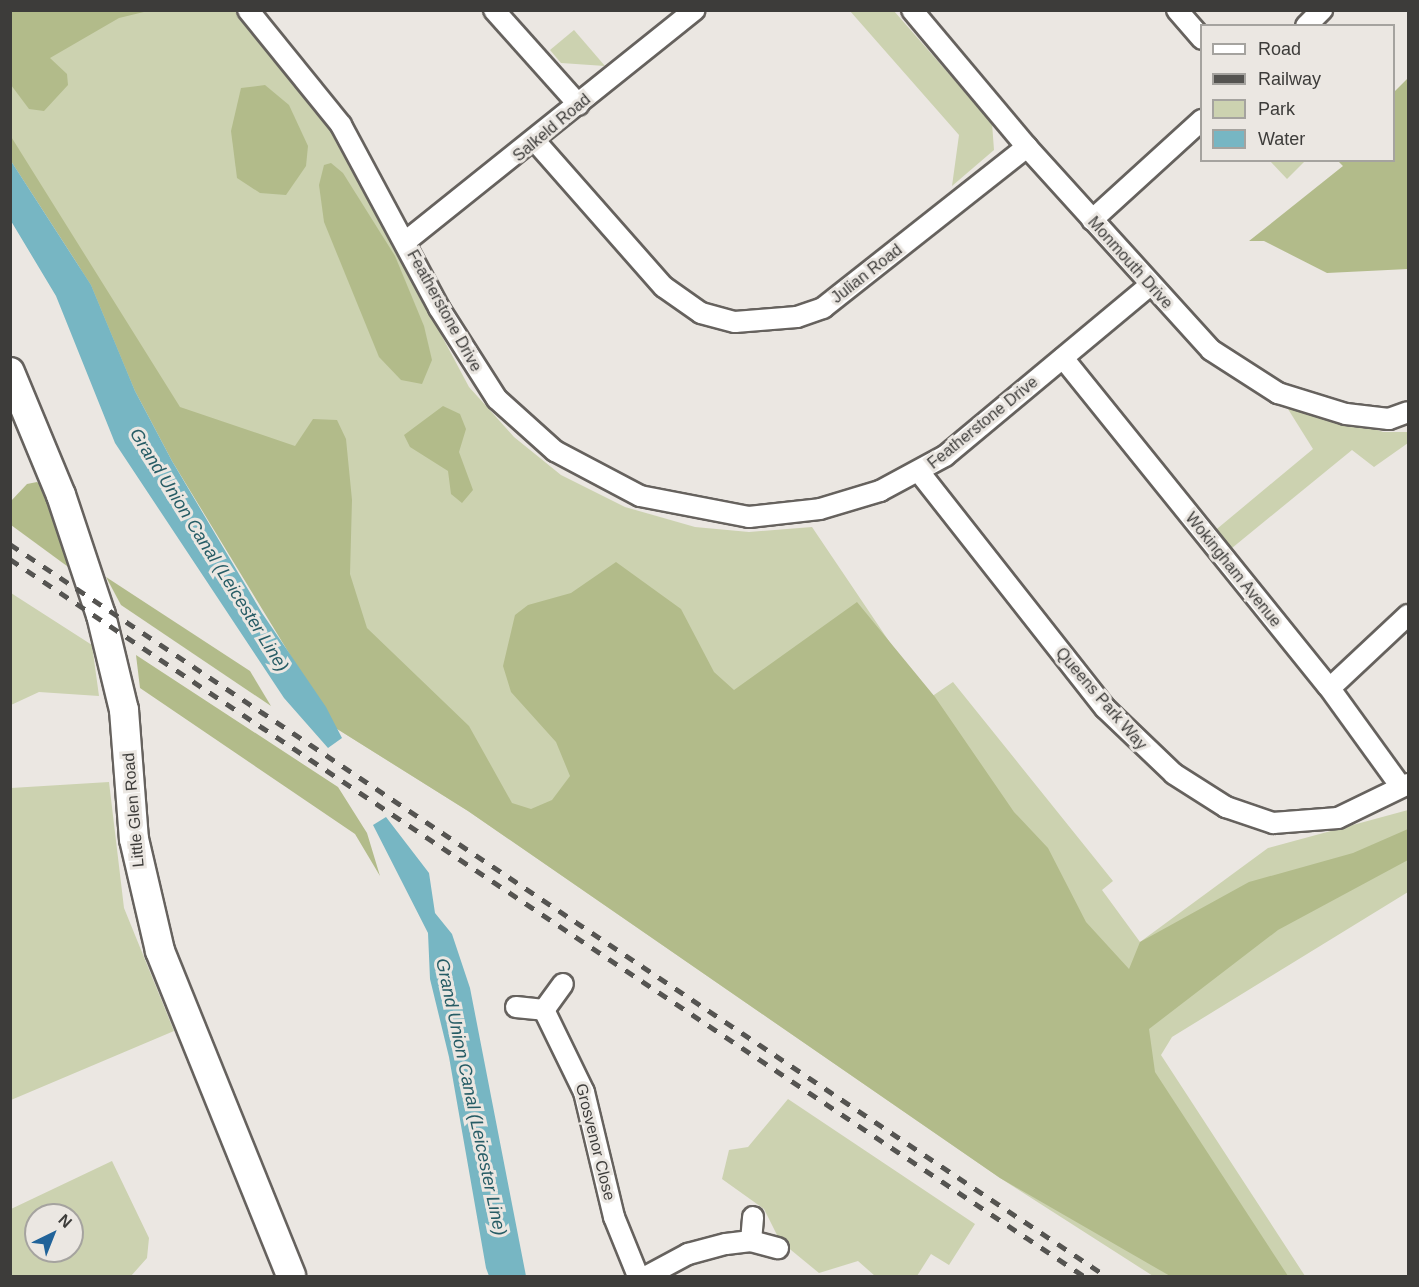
<!DOCTYPE html>
<html>
<head>
<meta charset="utf-8">
<style>
	body { margin:0 }
	#map { position:relative; width:1419px; height:1287px; overflow:hidden; background:#ebe7e2; font-family:Helvetica,sans-serif }
	div>[style] { position:absolute }
	.green>* { inset:0; background:#ccd2b0 }
	.forest>* { inset:0; background:#b2bb8a }
	.water>* { inset:0; background:#77b6c3 }
	.roads { filter:drop-shadow(2px 0 #66625e) drop-shadow(-2px 0 #66625e) drop-shadow(0 2px #66625e) drop-shadow(0 -2px #66625e) }
	.minor>* { height:20px; margin:-10px; padding:0 10px; transform-origin:10px; border-radius:10px; background:#fff }
	.secondary>* { height:28px; margin:-14px; padding:0 14px; transform-origin:14px; border-radius:14px; background:#fff }
	.rail>* { height:4.5px; margin-top:-2.25px; transform-origin:0; background:repeating-linear-gradient(90deg,#555451 0 10px,transparent 0 20px) }
	span { translate:-50% -50%; white-space:nowrap; text-align:center; line-height:1.15; -webkit-text-stroke:6px #ebe7e2; paint-order:stroke }
	.street-label { font-size:16px; color:#3d3c3a }
	.water-label { font-size:18px; color:#265c65; font-style:italic }
	.frame { position:absolute; inset:0; border:12px solid #3d3c3a; pointer-events:none }
	.legend { position:absolute; left:1200px; top:24px; width:195px; height:138px; box-sizing:border-box; background:#ebe7e2; border:2px solid #a5a39f; margin:0; padding:8px 10px; list-style:none; font-size:18px; color:#3d3c3a }
	.legend li { display:flex; align-items:center; gap:12px; height:30px }
	.legend b { width:30px; border:2px solid #a5a39f }
	.north { position:absolute; left:24px; top:1203px; width:60px; height:60px; box-sizing:border-box; background:#ebe7e2; border:2px solid #a5a39f; border-radius:50%; rotate:43deg; font-size:16px; font-weight:700; line-height:24px; text-align:center; color:#3d3c3a }
	.north::after { content:''; display:block; margin:auto; width:21px; height:27px; background:#216399; clip-path:polygon(50% 0,100% 100%,50% 72%,0 100%) }
</style>
</head>
<body>
<div id="map">
	<div class="green">
		<i style="clip-path:polygon(10px 11px,241px 11px,331px 128px,469px 387px,514px 437px,561px 475px,625px 507px,695px 527px,749px 532px,812px 527px,928px 699px,953px 682px,1113px 881px,1102px 890px,1140px 942px,1268px 848px,1408px 810px,1408px 892px,1172px 1037px,1161px 1055px,1305px 1276px,1153px 1276px,1000px 1178px,468px 811px,334px 727px,135px 391px,77px 261px,11px 161px)"></i>
		<i style="clip-path:polygon(850px 11px,894px 11px,992px 123px,994px 150px,952px 186px,959px 135px)"></i>
		<i style="clip-path:polygon(574px 30px,605px 66px,561px 63px,550px 50px)"></i>
		<i style="clip-path:polygon(1305px 161px,1287px 179px,1270px 161px,1305px 160px)"></i>
		<i style="clip-path:polygon(1278px 393px,1383px 432px,1408px 432px,1408px 443px,1374px 467px,1352px 450px,1221px 557px,1206px 538px,1313px 449px)"></i>
		<i style="clip-path:polygon(11px 593px,92px 645px,99px 696px,39px 692px,11px 705px)"></i>
		<i style="clip-path:polygon(109px 782px,124px 908px,174px 1031px,11px 1100px,11px 788px)"></i>
		<i style="clip-path:polygon(788px 1099px,975px 1224px,949px 1265px,931px 1254px,917px 1276px,875px 1276px,858px 1261px,819px 1273px,780px 1241px,764px 1209px,722px 1179px,729px 1150px,748px 1147px)"></i>
		<i style="clip-path:polygon(evenodd,112px 1161px,149px 1238px,147px 1258px,131px 1276px,11px 1276px,11px 1209px,112px 1161px,36px 1215px,72px 1215px,72px 1251px,36px 1251px,36px 1215px)"></i>
	</div>
	<div class="forest">
		<i style="clip-path:polygon(10px 11px,11px 10px,148px 11px,119px 18px,50px 58px,67px 74px,68px 85px,44px 111px,29px 109px,11px 85px)"></i>
		<i style="clip-path:polygon(1408px 78px,1408px 269px,1327px 273px,1264px 241px,1249px 241px,1343px 166px,1338px 161px,1394px 160px,1394px 92px)"></i>
		<i style="clip-path:polygon(265px 85px,289px 105px,308px 146px,306px 166px,286px 195px,260px 193px,237px 178px,231px 131px,241px 88px)"></i>
		<i style="clip-path:polygon(10px 135px,180px 407px,295px 446px,313px 419px,337px 420px,346px 439px,352px 500px,350px 574px,367px 628px,469px 726px,512px 803px,531px 809px,552px 800px,570px 776px,556px 742px,511px 692px,503px 666px,515px 615px,528px 605px,571px 593px,616px 562px,681px 609px,714px 672px,734px 690px,857px 602px,935px 697px,1014px 812px,1048px 848px,1086px 922px,1129px 969px,1140px 942px,1249px 882px,1353px 853px,1408px 829px,1408px 860px,1278px 930px,1149px 1029px,1155px 1072px,1288px 1276px,1170px 1276px,1000px 1178px,468px 811px,334px 727px,172px 461px,135px 391px,91px 285px,11px 161px)"></i>
		<i style="clip-path:polygon(331px 163px,343px 173px,395px 256px,424px 326px,432px 360px,422px 384px,401px 380px,379px 357px,324px 222px,319px 185px,324px 165px)"></i>
		<i style="clip-path:polygon(443px 406px,460px 414px,466px 429px,459px 452px,473px 490px,462px 503px,451px 494px,448px 471px,410px 447px,404px 435px)"></i>
		<i style="clip-path:polygon(37px 482px,46px 490px,74px 560px,71px 569px,11px 525px,11px 501px,27px 484px)"></i>
		<i style="clip-path:polygon(106px 577px,250px 671px,271px 706px,121px 605px)"></i>
		<i style="clip-path:polygon(136px 655px,338px 787px,367px 833px,380px 876px,355px 834px,140px 688px)"></i>
	</div>
	<div class="water">
		<i style="clip-path:polygon(11px 161px,91px 285px,135px 391px,172px 461px,262px 613px,326px 707px,342px 738px,328px 748px,284px 698px,115px 443px,56px 296px,11px 221px)"></i>
		<i style="clip-path:polygon(386px 817px,429px 873px,435px 913px,452px 934px,470px 988px,526px 1276px,489px 1276px,486px 1268px,449px 1057px,430px 979px,428px 933px,373px 825px)"></i>
	</div>
	<div class="roads">
		<div class="minor">
			<i style="left:248px;top:10px;width:148px;rotate:51deg"></i>
			<i style="left:341px;top:125px;width:208px;rotate:61.8deg"></i>
			<i style="left:439px;top:308px;width:108px;rotate:57.5deg"></i>
			<i style="left:497px;top:399px;width:78px;rotate:41.9deg"></i>
			<i style="left:555px;top:451px;width:96px;rotate:27.9deg"></i>
			<i style="left:640px;top:496px;width:111px;rotate:10.9deg"></i>
			<i style="left:749px;top:517px;width:71px;rotate:-6.4deg"></i>
			<i style="left:820px;top:509px;width:63px;rotate:-16.7deg"></i>
			<i style="left:880px;top:491px;width:74px;rotate:-28.3deg"></i>
			<i style="left:945px;top:456px;width:267px;rotate:-39.8deg"></i>
			<i style="left:494px;top:10px;width:127px;rotate:48.2deg"></i>
			<i style="left:912px;top:10px;width:179px;rotate:50deg"></i>
			<i style="left:1027px;top:147px;width:274px;rotate:47.8deg"></i>
			<i style="left:1211px;top:350px;width:80px;rotate:32.7deg"></i>
			<i style="left:1278px;top:393px;width:71px;rotate:17.2deg"></i>
			<i style="left:1346px;top:414px;width:43px;rotate:6.6deg"></i>
			<i style="left:1389px;top:419px;width:20px;rotate:-20deg"></i>
			<i style="left:1177px;top:10px;width:38px;rotate:49deg"></i>
			<i style="left:1306px;top:26px;width:23px;rotate:-45deg"></i>
			<i style="left:536px;top:142px;width:193px;rotate:48.6deg"></i>
			<i style="left:664px;top:287px;width:45px;rotate:35.1deg"></i>
			<i style="left:701px;top:313px;width:35px;rotate:15deg"></i>
			<i style="left:735px;top:322px;width:62px;rotate:-4.6deg"></i>
			<i style="left:797px;top:317px;width:28px;rotate:-19deg"></i>
			<i style="left:823px;top:308px;width:260px;rotate:-38.3deg"></i>
			<i style="left:1092px;top:220px;width:149px;rotate:-42.3deg"></i>
			<i style="left:405px;top:242px;width:371px;rotate:-38.7deg"></i>
			<i style="left:1063px;top:358px;width:422px;rotate:51.1deg"></i>
			<i style="left:1328px;top:686px;width:121px;rotate:54.1deg"></i>
			<i style="left:920px;top:473px;width:299px;rotate:51.8deg"></i>
			<i style="left:1105px;top:708px;width:95px;rotate:43.7deg"></i>
			<i style="left:1174px;top:774px;width:62px;rotate:32.4deg"></i>
			<i style="left:1226px;top:807px;width:50px;rotate:18.8deg"></i>
			<i style="left:1273px;top:823px;width:65px;rotate:-4.4deg"></i>
			<i style="left:1338px;top:818px;width:78px;rotate:-25.9deg"></i>
			<i style="left:1330px;top:688px;width:107px;rotate:-43.1deg"></i>
			<i style="left:516px;top:1007px;width:28px;rotate:6deg"></i>
			<i style="left:544px;top:1010px;width:32px;rotate:-54deg"></i>
			<i style="left:544px;top:1010px;width:91px;rotate:64deg"></i>
			<i style="left:584px;top:1092px;width:129px;rotate:76.5deg"></i>
			<i style="left:614px;top:1217px;width:64px;rotate:67.9deg"></i>
			<i style="left:751px;top:1241px;width:24px;rotate:-85deg"></i>
			<i style="left:647px;top:1276px;width:47px;rotate:-28.2deg"></i>
			<i style="left:688px;top:1254px;width:39px;rotate:-15deg"></i>
			<i style="left:726px;top:1244px;width:25px;rotate:-7deg"></i>
			<i style="left:751px;top:1241px;width:28px;rotate:15deg"></i>
		</div>
		<div class="secondary">
			<i style="left:10px;top:372px;width:133px;rotate:67.5deg"></i>
			<i style="left:61px;top:495px;width:126px;rotate:71.6deg"></i>
			<i style="left:101px;top:615px;width:98px;rotate:76.4deg"></i>
			<i style="left:124px;top:710px;width:129px;rotate:85.6deg"></i>
			<i style="left:134px;top:839px;width:115px;rotate:76.9deg"></i>
			<i style="left:160px;top:951px;width:350px;rotate:68deg"></i>
		</div>
	</div>
	<div class="rail">
		<i style="left:10px;top:544px;width:1318px;rotate:33.74deg"></i>
		<i style="left:10px;top:559px;width:1291px;rotate:33.73deg"></i>
	</div>
	<div class="street-label">
		<span style="left:552px;top:128px;rotate:-40deg">Salkeld Road</span>
		<span style="left:1130px;top:263px;rotate:48deg">Monmouth Drive</span>
		<span style="left:867px;top:274px;rotate:-38deg">Julian Road</span>
		<span style="left:444px;top:311px;rotate:61deg">Featherstone Drive</span>
		<span style="left:983px;top:423px;rotate:-39deg">Featherstone Drive</span>
		<span style="left:1233px;top:570px;rotate:51deg">Wokingham Avenue</span>
		<span style="left:1101px;top:699px;rotate:49deg">Queens Park Way</span>
		<span style="left:134px;top:810px;rotate:-95deg">Little Glen Road</span>
		<span style="left:595px;top:1142px;rotate:76deg">Grosvenor Close</span>
	</div>
	<div class="water-label">
		<span style="left:209px;top:550px;rotate:58deg">Grand Union Canal (Leicester Line)</span>
		<span style="left:471px;top:1097px;rotate:78deg">Grand Union Canal (Leicester Line)</span>
	</div>
	<div class="frame"></div>
	<ul class="legend">
	<li><b style="height:8px;background:#fff"></b>Road</li>
	<li><b style="height:8px;background:#555451"></b>Railway</li>
	<li><b style="height:16px;background:#ccd2b0"></b>Park</li>
	<li><b style="height:16px;background:#77b6c3"></b>Water</li>
	</ul>
	<div class="north">N</div>
</div>
</body>
</html>
